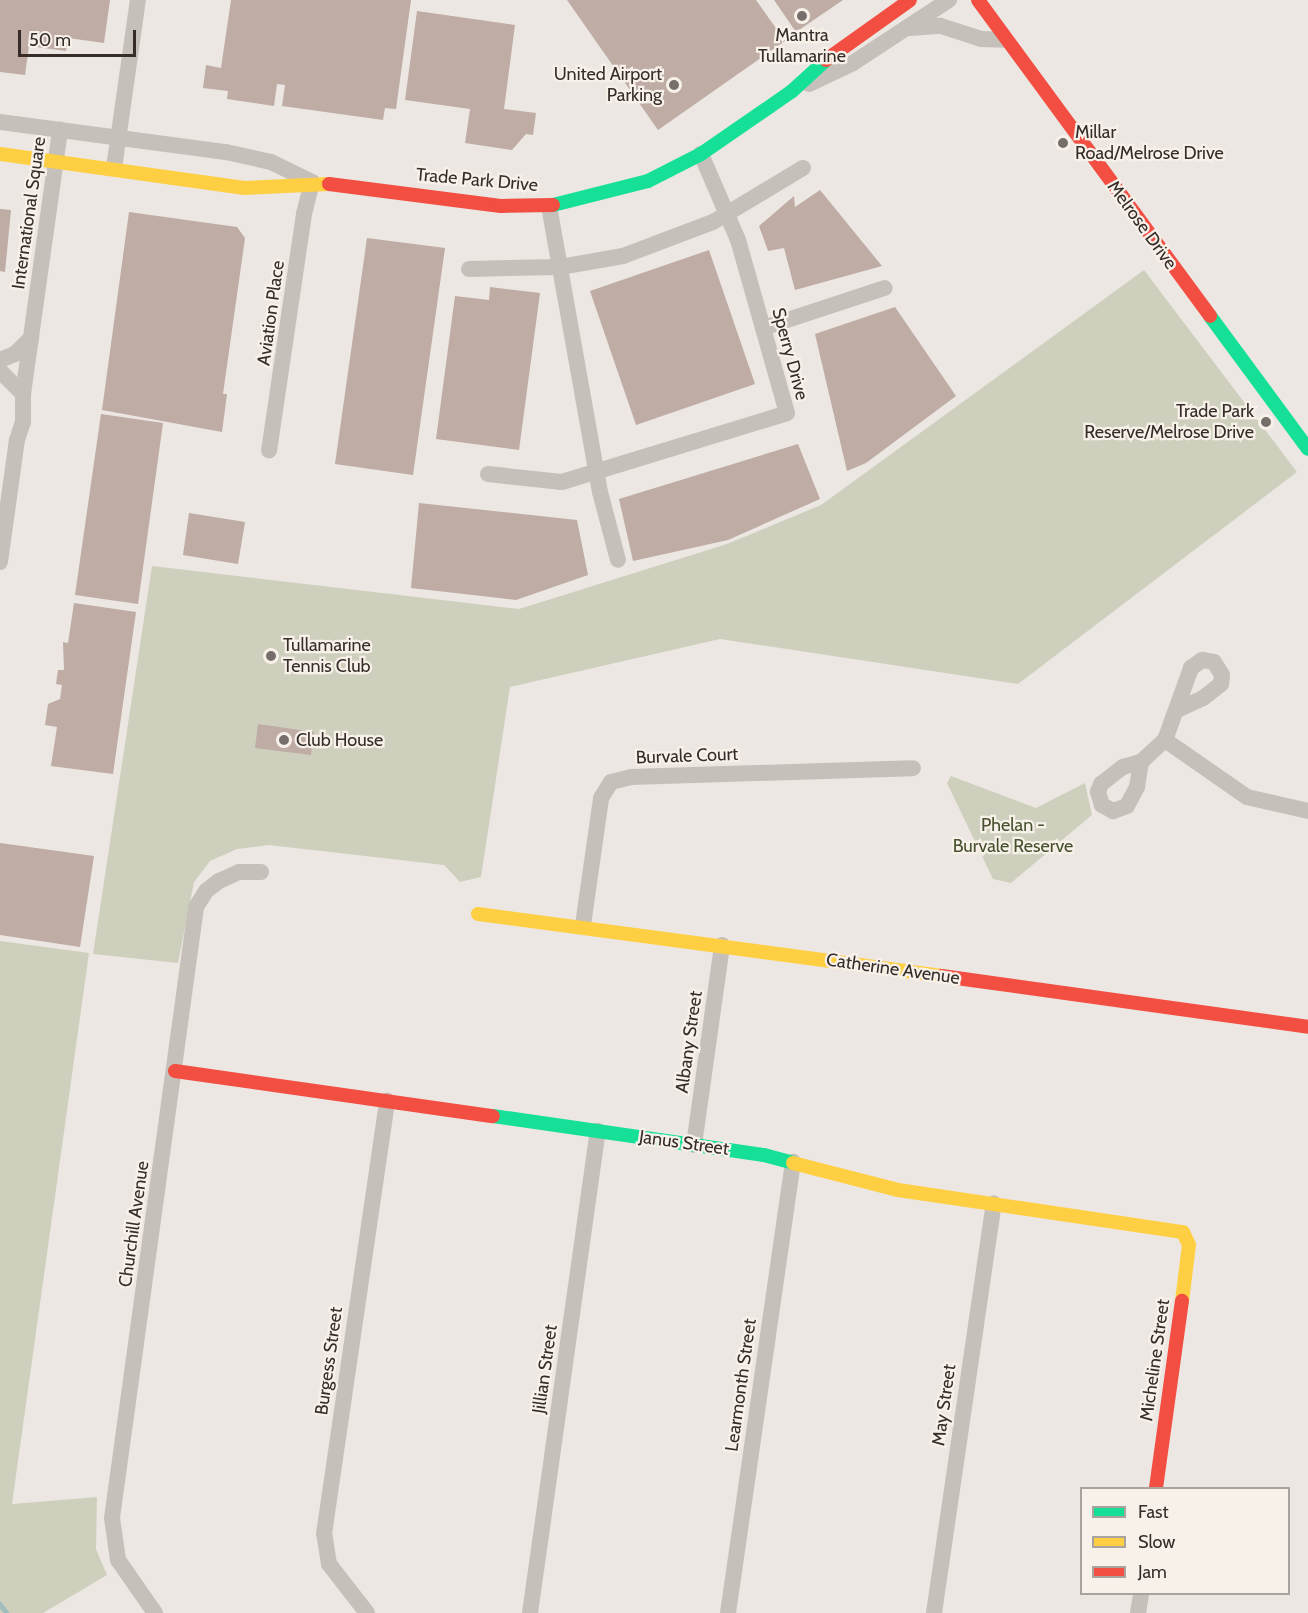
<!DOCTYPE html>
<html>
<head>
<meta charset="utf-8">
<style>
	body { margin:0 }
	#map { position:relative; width:1308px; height:1613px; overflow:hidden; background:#ece7e2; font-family:Cabin,sans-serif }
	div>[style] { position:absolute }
	.green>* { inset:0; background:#ced0bd }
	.stream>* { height:4.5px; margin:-2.25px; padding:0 2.25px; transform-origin:2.25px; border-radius:2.25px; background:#a0bdbc }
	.building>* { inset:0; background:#beaca5 }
	.street>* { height:16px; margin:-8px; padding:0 8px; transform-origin:8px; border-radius:8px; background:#c6c0bb }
	.fast>* { height:14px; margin:-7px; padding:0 7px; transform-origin:7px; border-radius:7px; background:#16e098 }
	.slow>* { height:14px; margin:-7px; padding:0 7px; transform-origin:7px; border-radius:7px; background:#ffcf43 }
	.jam>* { height:14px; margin:-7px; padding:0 7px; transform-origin:7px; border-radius:7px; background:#f24e42 }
	.dots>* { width:16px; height:16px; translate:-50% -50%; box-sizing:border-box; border:3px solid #f8f1ea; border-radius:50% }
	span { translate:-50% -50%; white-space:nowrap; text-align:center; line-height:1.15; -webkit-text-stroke:4.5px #f8f1ea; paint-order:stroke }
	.poi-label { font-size:18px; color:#362d29 }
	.right { translate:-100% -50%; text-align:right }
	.left { translate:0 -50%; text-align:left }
	.street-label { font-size:18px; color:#362d29 }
	.park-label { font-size:18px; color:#47522f }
	.legend { position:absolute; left:1080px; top:1487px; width:210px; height:108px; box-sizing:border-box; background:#f8f1ea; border:2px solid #aaa39d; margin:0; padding:8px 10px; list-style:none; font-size:18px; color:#362d29 }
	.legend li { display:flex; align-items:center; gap:12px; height:30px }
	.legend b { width:30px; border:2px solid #aaa39d }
	.scale { position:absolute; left:18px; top:30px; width:118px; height:27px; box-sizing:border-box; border:3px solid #362d29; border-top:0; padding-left:8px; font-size:18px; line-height:21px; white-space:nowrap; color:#362d29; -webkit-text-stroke:4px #f8f1ea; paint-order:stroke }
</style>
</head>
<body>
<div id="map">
	<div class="green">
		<i style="clip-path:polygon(1144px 270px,1297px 472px,1018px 684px,720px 639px,510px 687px,481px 877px,460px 882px,444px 865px,269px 845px,237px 849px,210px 861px,194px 882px,178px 963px,93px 954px,152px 566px,519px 609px,727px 544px,821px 505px)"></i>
		<i style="clip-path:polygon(951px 776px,1036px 808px,1085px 783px,1092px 815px,1011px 883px,993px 879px,947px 783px)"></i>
		<i style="clip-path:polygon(0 941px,89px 953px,12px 1504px,97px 1497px,96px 1549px,107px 1575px,43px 1613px,0 1613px)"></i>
	</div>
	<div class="stream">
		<i style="left:0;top:1604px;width:11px;rotate:52deg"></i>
	</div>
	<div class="building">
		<i style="clip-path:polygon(0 0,110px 0,104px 43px,68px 38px,66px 51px,29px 46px,25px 75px,0 72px)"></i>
		<i style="clip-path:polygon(231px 0,411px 0,396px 109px,385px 108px,383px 120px,282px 106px,285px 85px,277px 84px,274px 106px,227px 99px,228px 91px,203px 88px,206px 65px,221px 68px)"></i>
		<i style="clip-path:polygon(567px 0,756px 0,785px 41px,658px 130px)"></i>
		<i style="clip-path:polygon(774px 0,843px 0,796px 32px)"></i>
		<i style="clip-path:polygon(417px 11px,515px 25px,504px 109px,536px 113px,533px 135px,526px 134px,512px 150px,465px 143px,470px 109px,405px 100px)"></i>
		<i style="clip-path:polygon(820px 190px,882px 266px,795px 290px,784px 248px,768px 251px,759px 226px,794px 196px,795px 207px)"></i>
		<i style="clip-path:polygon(0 209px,11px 210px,5px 272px,0 271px)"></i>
		<i style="clip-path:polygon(129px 212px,237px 227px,245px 238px,223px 394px,227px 394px,222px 432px,102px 410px)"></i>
		<i style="clip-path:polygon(367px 238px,445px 248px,413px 475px,335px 464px)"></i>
		<i style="clip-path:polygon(709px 250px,755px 384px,636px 425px,590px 291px)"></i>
		<i style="clip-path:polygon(490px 287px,540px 293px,519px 450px,436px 439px,455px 296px,489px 300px)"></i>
		<i style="clip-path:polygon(895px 307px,956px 396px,866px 463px,847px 471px,815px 334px)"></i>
		<i style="clip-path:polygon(101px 414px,163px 423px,138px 604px,75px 595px)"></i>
		<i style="clip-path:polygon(798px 444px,820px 499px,728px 540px,633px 561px,619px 499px)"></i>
		<i style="clip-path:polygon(419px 503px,577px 520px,588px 575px,516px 600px,411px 588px)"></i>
		<i style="clip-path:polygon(189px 513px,245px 522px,238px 564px,183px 555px)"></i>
		<i style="clip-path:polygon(74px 603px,136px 612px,113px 774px,51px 766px,57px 727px,45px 725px,48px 704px,60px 699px,62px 685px,56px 684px,58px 670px,64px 670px,63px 642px,68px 643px)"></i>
		<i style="clip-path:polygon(258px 724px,314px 732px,311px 755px,255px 748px)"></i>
		<i style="clip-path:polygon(0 843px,94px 856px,80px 947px,0 935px)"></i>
	</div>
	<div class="street">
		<i style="left:910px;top:28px;width:31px;rotate:-4deg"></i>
		<i style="left:941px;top:26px;width:42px;rotate:18deg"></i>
		<i style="left:981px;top:39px;width:24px;rotate:2deg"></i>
		<i style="left:809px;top:84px;width:49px;rotate:-25.5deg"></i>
		<i style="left:853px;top:63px;width:115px;rotate:-33.3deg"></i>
		<i style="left:0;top:122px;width:228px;rotate:7.6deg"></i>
		<i style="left:226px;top:152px;width:46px;rotate:12.5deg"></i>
		<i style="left:271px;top:162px;width:46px;rotate:26deg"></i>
		<i style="left:312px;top:182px;width:33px;rotate:104deg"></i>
		<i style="left:304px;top:214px;width:239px;rotate:98.4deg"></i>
		<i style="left:114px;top:168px;width:170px;rotate:-81.9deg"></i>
		<i style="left:549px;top:206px;width:291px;rotate:79.9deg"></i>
		<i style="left:600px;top:492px;width:70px;rotate:75.2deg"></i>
		<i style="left:469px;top:269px;width:91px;rotate:-1.3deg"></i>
		<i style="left:560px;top:267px;width:64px;rotate:-9.9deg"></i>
		<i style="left:623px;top:256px;width:96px;rotate:-20.7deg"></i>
		<i style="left:713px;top:222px;width:105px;rotate:-31deg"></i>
		<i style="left:763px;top:328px;width:128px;rotate:-18.2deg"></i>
		<i style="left:0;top:360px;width:16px;rotate:-22deg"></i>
		<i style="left:15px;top:354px;width:23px;rotate:-45deg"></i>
		<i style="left:0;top:371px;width:33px;rotate:45deg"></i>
		<i style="left:488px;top:474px;width:74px;rotate:6.2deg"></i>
		<i style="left:562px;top:482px;width:235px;rotate:-17deg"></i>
		<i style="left:787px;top:413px;width:180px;rotate:-105.8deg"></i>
		<i style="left:738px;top:240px;width:94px;rotate:-113.3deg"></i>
		<i style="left:0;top:562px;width:123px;rotate:-82.1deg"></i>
		<i style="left:17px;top:440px;width:19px;rotate:-72deg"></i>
		<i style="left:23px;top:422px;width:28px;rotate:-90deg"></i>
		<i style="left:23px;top:394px;width:267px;rotate:-82deg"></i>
		<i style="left:1165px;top:740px;width:100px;rotate:34.8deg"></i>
		<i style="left:1247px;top:797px;width:63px;rotate:12.9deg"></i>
		<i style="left:1141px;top:762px;width:25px;rotate:99deg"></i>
		<i style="left:1137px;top:787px;width:21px;rotate:118deg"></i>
		<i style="left:1127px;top:806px;width:15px;rotate:160deg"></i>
		<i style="left:1113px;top:811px;width:13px;rotate:-151deg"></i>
		<i style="left:1102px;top:805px;width:14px;rotate:-107deg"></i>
		<i style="left:1098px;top:792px;width:9px;rotate:-69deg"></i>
		<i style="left:1101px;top:784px;width:28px;rotate:-38deg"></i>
		<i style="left:1123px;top:767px;width:19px;rotate:-16deg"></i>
		<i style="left:1141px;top:762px;width:33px;rotate:-43deg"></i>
		<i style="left:1165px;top:740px;width:77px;rotate:-70.1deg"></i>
		<i style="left:1191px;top:668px;width:14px;rotate:-36deg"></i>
		<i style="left:1202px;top:660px;width:12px;rotate:9deg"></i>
		<i style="left:1214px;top:662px;width:15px;rotate:58deg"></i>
		<i style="left:1222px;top:675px;width:9px;rotate:96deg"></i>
		<i style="left:1221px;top:684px;width:23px;rotate:142deg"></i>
		<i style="left:1203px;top:698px;width:26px;rotate:155deg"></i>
		<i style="left:583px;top:925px;width:128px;rotate:-81.9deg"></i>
		<i style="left:601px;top:798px;width:19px;rotate:-58deg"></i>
		<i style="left:611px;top:782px;width:21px;rotate:-14deg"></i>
		<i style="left:631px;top:777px;width:282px;rotate:-1.8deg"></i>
		<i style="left:694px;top:1145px;width:202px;rotate:-82deg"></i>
		<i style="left:155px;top:1613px;width:65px;rotate:-124.9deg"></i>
		<i style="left:118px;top:1560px;width:42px;rotate:-98.1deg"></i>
		<i style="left:112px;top:1518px;width:617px;rotate:-82.17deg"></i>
		<i style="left:196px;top:907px;width:19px;rotate:-58deg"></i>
		<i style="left:206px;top:891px;width:16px;rotate:-38deg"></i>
		<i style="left:219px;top:881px;width:22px;rotate:-24deg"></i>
		<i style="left:239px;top:872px;width:22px"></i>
		<i style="left:367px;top:1613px;width:62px;rotate:-127.8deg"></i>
		<i style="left:329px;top:1564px;width:30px;rotate:-99deg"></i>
		<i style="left:324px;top:1534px;width:438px;rotate:-81.7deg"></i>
		<i style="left:530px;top:1613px;width:487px;rotate:-82deg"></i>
		<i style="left:728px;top:1613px;width:456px;rotate:-81.8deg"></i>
		<i style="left:934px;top:1613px;width:414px;rotate:-81.7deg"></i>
		<i style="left:1138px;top:1613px;width:19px;rotate:-81deg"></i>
	</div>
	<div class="fast">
		<i style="left:553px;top:205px;width:98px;rotate:-14.2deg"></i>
		<i style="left:648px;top:181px;width:59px;rotate:-27deg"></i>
		<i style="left:701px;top:154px;width:109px;rotate:-34.6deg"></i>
		<i style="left:791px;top:92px;width:47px;rotate:-42.4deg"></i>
		<i style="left:1210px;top:316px;width:165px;rotate:53.6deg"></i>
		<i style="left:493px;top:1116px;width:274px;rotate:8.2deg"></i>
		<i style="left:764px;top:1155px;width:30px;rotate:15deg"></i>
	</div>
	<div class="slow">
		<i style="left:0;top:154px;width:247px;rotate:7.9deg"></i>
		<i style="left:245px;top:188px;width:84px;rotate:-2.7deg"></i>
		<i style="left:478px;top:914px;width:468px;rotate:7.6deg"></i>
		<i style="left:793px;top:1163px;width:108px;rotate:14.4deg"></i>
		<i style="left:898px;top:1190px;width:288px;rotate:8.4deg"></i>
		<i style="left:1183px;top:1232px;width:14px;rotate:65deg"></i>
		<i style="left:1189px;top:1245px;width:56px;rotate:97.1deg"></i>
	</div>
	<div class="jam">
		<i style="left:978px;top:0;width:392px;rotate:53.7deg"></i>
		<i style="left:826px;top:60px;width:103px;rotate:-35.5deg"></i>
		<i style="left:329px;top:184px;width:173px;rotate:7.3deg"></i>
		<i style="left:501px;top:206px;width:52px;rotate:-1.1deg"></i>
		<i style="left:942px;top:976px;width:370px;rotate:7.9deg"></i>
		<i style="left:175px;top:1071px;width:321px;rotate:8.1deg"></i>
		<i style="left:1156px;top:1488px;width:189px;rotate:-82.1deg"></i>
	</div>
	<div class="dots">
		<i style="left:802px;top:16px;background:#766e6a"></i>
		<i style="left:674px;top:85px;background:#766e6a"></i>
		<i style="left:1063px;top:143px;background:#766e6a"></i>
		<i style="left:1266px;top:422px;background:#766e6a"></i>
		<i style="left:271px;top:656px;background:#766e6a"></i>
		<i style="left:284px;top:740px;background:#766e6a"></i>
	</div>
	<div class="poi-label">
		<span style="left:802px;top:46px">Mantra<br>Tullamarine</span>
		<span class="right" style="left:662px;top:85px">United Airport<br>Parking</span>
		<span class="left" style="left:1075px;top:143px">Millar<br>Road/Melrose Drive</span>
		<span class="right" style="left:1254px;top:422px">Trade Park<br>Reserve/Melrose Drive</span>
		<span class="left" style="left:283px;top:656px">Tullamarine<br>Tennis Club</span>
		<span class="left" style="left:296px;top:740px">Club House</span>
	</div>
	<div class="street-label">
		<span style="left:477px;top:180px;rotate:5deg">Trade Park Drive</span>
		<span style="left:29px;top:213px;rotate:-82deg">International Square</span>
		<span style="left:1142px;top:225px;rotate:54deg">Melrose Drive</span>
		<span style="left:271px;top:313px;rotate:-82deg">Aviation Place</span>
		<span style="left:790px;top:354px;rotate:75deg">Sperry Drive</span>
		<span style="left:687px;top:756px;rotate:-2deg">Burvale Court</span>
		<span style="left:893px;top:969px;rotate:8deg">Catherine Avenue</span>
		<span style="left:689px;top:1042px;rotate:-82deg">Albany Street</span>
		<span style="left:684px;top:1143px;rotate:8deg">Janus Street</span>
		<span style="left:134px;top:1224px;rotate:-82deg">Churchill Avenue</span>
		<span style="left:1155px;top:1360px;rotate:-82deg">Micheline Street</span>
		<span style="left:329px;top:1361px;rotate:-82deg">Burgess Street</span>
		<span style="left:545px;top:1369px;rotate:-82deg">Jillian Street</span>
		<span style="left:741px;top:1385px;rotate:-82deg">Learmonth Street</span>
		<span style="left:944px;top:1405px;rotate:-82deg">May Street</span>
	</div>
	<div class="park-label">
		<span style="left:1013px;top:836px">Phelan -<br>Burvale Reserve</span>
	</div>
	<ul class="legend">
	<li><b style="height:8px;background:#16e098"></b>Fast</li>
	<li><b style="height:8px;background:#ffcf43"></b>Slow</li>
	<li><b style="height:8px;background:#f24e42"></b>Jam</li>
	</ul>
	<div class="scale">50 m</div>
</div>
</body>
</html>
